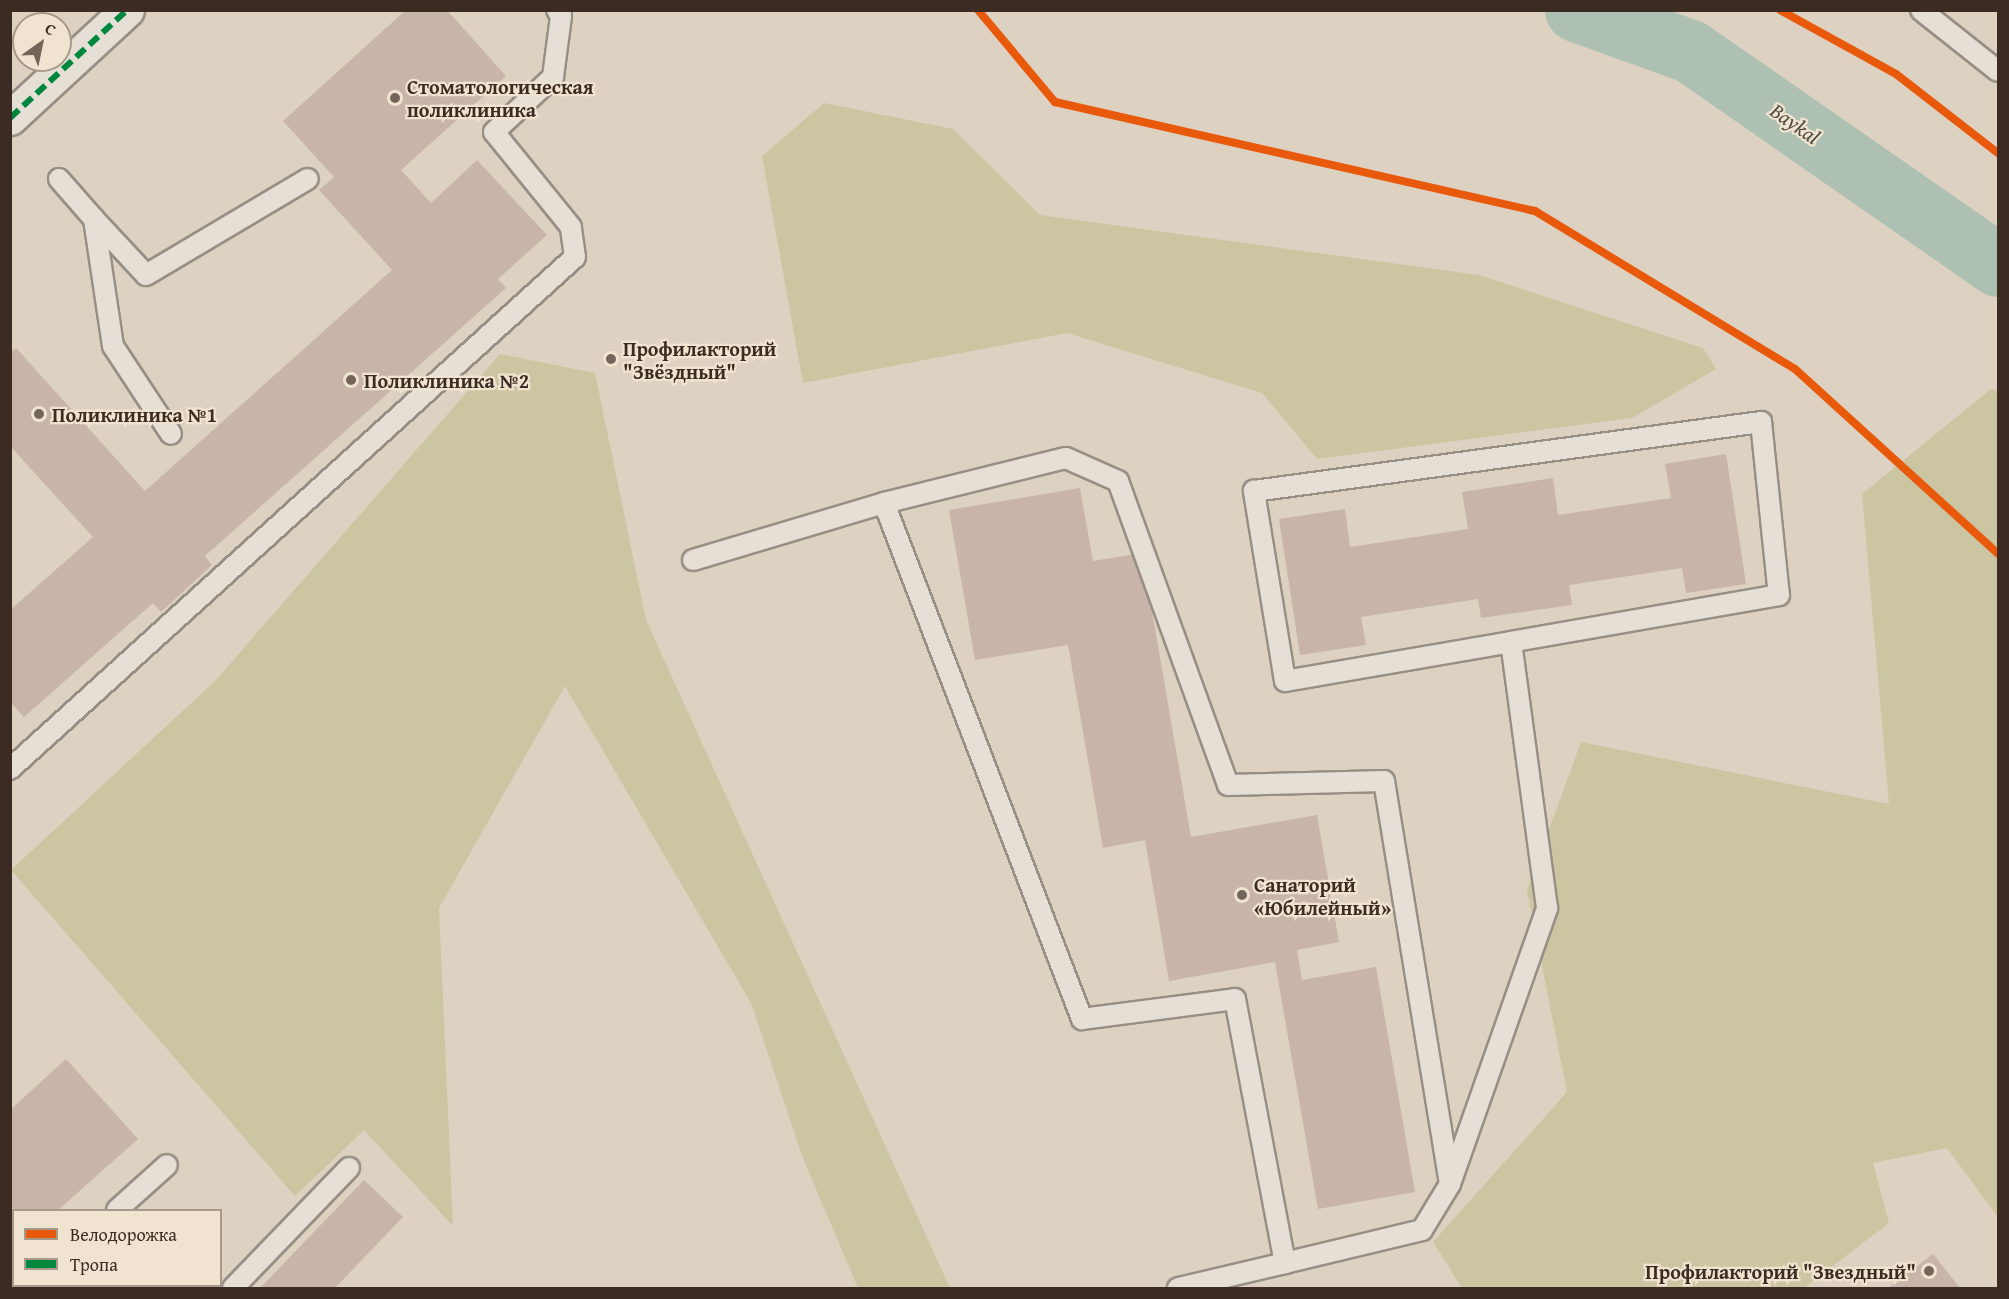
<!DOCTYPE html>
<html>
<head>
<meta charset="utf-8">
<style>
	body { margin:0 }
	#map { position:relative; width:2009px; height:1299px; overflow:hidden; background:#ddd2c1; font-family:"Gentium Book Plus",serif }
	div>[style] { position:absolute }
	.green>* { inset:0; background:#cbc5a2 }
	.river>* { height:63px; margin:-31.5px; padding:0 31.5px; transform-origin:31.5px; border-radius:31.5px; background:#adc0b2 }
	.building>* { inset:0; background:#c8b4a8 }
	.roads { filter:drop-shadow(2px 0 #978e84) drop-shadow(-2px 0 #978e84) drop-shadow(0 2px #978e84) drop-shadow(0 -2px #978e84) }
	.lane>* { height:20px; margin:-10px; padding:0 10px; transform-origin:10px; border-radius:10px; background:#e5dfd6 }
	.street>* { height:33px; margin:-16.5px; padding:0 16.5px; transform-origin:16.5px; border-radius:16.5px; background:#e5dfd6 }
	.quiet>* { height:6px; margin-top:-3px; transform-origin:0; background:repeating-linear-gradient(90deg,#00873e 0 12px,transparent 0 18px) }
	.cycleway>* { height:8px; margin:-4px; padding:0 4px; transform-origin:4px; border-radius:4px; background:#e8590c }
	.dots>* { width:16px; height:16px; translate:-50% -50%; box-sizing:border-box; border:3px solid #f0e4d0; border-radius:50% }
	span { translate:-50% -50%; white-space:nowrap; text-align:center; line-height:1.15; -webkit-text-stroke:4.5px #f0e4d0; paint-order:stroke }
	.poi-label { font-size:20px; color:#3c2b23; font-weight:700 }
	.left { translate:0 -50%; text-align:left }
	.right { translate:-100% -50%; text-align:right }
	.water-label { font-size:21px; color:#534e45; font-style:italic }
	.frame { position:absolute; inset:0; border:12px solid #3c2b23; pointer-events:none }
	.legend { position:absolute; left:12px; top:1209px; width:210px; height:78px; box-sizing:border-box; background:#f0e4d0; border:2px solid #a89a8b; margin:0; padding:8px 10px; list-style:none; font-size:18px; color:#3c2b23 }
	.legend li { display:flex; align-items:center; gap:12px; height:30px }
	.legend b { width:30px; border:2px solid #a89a8b }
	.north { position:absolute; left:12px; top:12px; width:60px; height:60px; box-sizing:border-box; background:#f0e4d0; border:2px solid #a89a8b; border-radius:50%; rotate:33deg; font-size:16px; font-weight:700; line-height:24px; text-align:center; color:#3c2b23 }
	.north::after { content:''; display:block; margin:auto; width:21px; height:27px; background:#74655a; clip-path:polygon(50% 0,100% 100%,50% 72%,0 100%) }
</style>
</head>
<body>
<div id="map">
	<div class="green">
		<i style="clip-path:polygon(824px 103px,953px 129px,1040px 215px,1479px 275px,1703px 348px,1716px 369px,1632px 418px,1317px 459px,1262px 393px,1067px 333px,803px 383px,762px 156px)"></i>
		<i style="clip-path:polygon(500px 354px,595px 373px,646px 620px,950px 1288px,858px 1288px,802px 1156px,751px 1003px,565px 686px,439px 908px,453px 1226px,364px 1130px,295px 1196px,11px 870px,215px 681px)"></i>
		<i style="clip-path:polygon(1991px 389px,1998px 391px,1998px 1217px,1947px 1148px,1873px 1163px,1889px 1223px,1804px 1288px,1462px 1288px,1433px 1242px,1567px 1092px,1527px 890px,1581px 742px,1889px 804px,1862px 494px)"></i>
	</div>
	<div class="river">
		<i style="left:1576px;top:10px;width:121px;rotate:19.8deg"></i>
		<i style="left:1690px;top:51px;width:375px;rotate:34.8deg"></i>
	</div>
	<div class="building">
		<i style="clip-path:polygon(406px 10px,447px 10px,506px 76px,401px 170px,431px 203px,477px 160px,547px 235px,498px 279px,506px 288px,205px 556px,212px 565px,161px 612px,153px 603px,24px 717px,10px 702px,10px 610px,93px 537px,10px 446px,10px 352px,16px 348px,145px 491px,392px 270px,319px 190px,334px 177px,283px 121px)"></i>
		<i style="clip-path:polygon(1726px 454px,1746px 584px,1686px 593px,1682px 568px,1569px 585px,1572px 605px,1481px 618px,1478px 599px,1361px 617px,1366px 645px,1300px 655px,1279px 519px,1345px 509px,1350px 547px,1468px 529px,1462px 492px,1553px 478px,1558px 515px,1671px 498px,1665px 464px)"></i>
		<i style="clip-path:polygon(1080px 488px,1093px 561px,1142px 553px,1191px 837px,1317px 815px,1339px 942px,1297px 950px,1302px 980px,1376px 967px,1415px 1192px,1318px 1209px,1275px 962px,1169px 981px,1145px 840px,1103px 848px,1068px 645px,975px 660px,949px 510px)"></i>
		<i style="clip-path:polygon(66px 1059px,138px 1139px,58px 1210px,14px 1210px,10px 1254px,10px 1110px)"></i>
		<i style="clip-path:polygon(364px 1180px,403px 1217px,335px 1288px,260px 1288px)"></i>
		<i style="clip-path:polygon(1933px 1254px,1960px 1288px,1888px 1288px)"></i>
		<i style="clip-path:polygon(110px 1286px,169px 1286px,171px 1288px,107px 1288px)"></i>
	</div>
	<div class="roads">
		<div class="lane">
			<i style="left:1921px;top:10px;width:98px;rotate:38.4deg"></i>
			<i style="left:59px;top:179px;width:53px;rotate:48.8deg"></i>
			<i style="left:94px;top:219px;width:128px;rotate:81.5deg"></i>
			<i style="left:113px;top:346px;width:105px;rotate:56.6deg"></i>
			<i style="left:94px;top:219px;width:76px;rotate:47.1deg"></i>
			<i style="left:146px;top:275px;width:188px;rotate:-30.7deg"></i>
			<i style="left:884px;top:503px;width:187px;rotate:-13.9deg"></i>
			<i style="left:1066px;top:458px;width:57px;rotate:23.9deg"></i>
			<i style="left:1118px;top:481px;width:323px;rotate:70.1deg"></i>
			<i style="left:1228px;top:785px;width:156px;rotate:-1.5deg"></i>
			<i style="left:1384px;top:781px;width:408px;rotate:80.7deg"></i>
			<i style="left:1450px;top:1184px;width:54px;rotate:121.3deg"></i>
			<i style="left:1422px;top:1230px;width:141px;rotate:166.5deg"></i>
			<i style="left:693px;top:560px;width:199px;rotate:-16.6deg"></i>
			<i style="left:884px;top:503px;width:553px;rotate:69.01deg"></i>
			<i style="left:1082px;top:1019px;width:154px;rotate:-7.4deg"></i>
			<i style="left:1235px;top:999px;width:269px;rotate:79.3deg"></i>
			<i style="left:1285px;top:1263px;width:110px;rotate:166.8deg"></i>
			<i style="left:10px;top:769px;width:762px;rotate:-42.18deg"></i>
			<i style="left:575px;top:257px;width:30px;rotate:-98deg"></i>
			<i style="left:571px;top:227px;width:122px;rotate:-129deg"></i>
			<i style="left:494px;top:132px;width:81px;rotate:-43deg"></i>
			<i style="left:553px;top:77px;width:62px;rotate:-82.5deg"></i>
			<i style="left:561px;top:16px;width:7px;rotate:-124deg"></i>
			<i style="left:1450px;top:1184px;width:293px;rotate:-70.6deg"></i>
			<i style="left:1547px;top:908px;width:268px;rotate:-97.7deg"></i>
			<i style="left:1511px;top:642px;width:229px;rotate:170.2deg"></i>
			<i style="left:1285px;top:681px;width:193px;rotate:-99.3deg"></i>
			<i style="left:1254px;top:491px;width:512px;rotate:-7.75deg"></i>
			<i style="left:1761px;top:422px;width:174px;rotate:84.1deg"></i>
			<i style="left:1779px;top:595px;width:272px;rotate:170.1deg"></i>
			<i style="left:117px;top:1210px;width:67px;rotate:-42deg"></i>
			<i style="left:32px;top:1288px;width:4px;rotate:-34deg"></i>
			<i style="left:233px;top:1288px;width:167px;rotate:-46deg"></i>
		</div>
		<div class="street">
			<i style="left:10px;top:118px;width:159px;rotate:-42.7deg"></i>
		</div>
	</div>
	<div class="quiet">
		<i style="left:10px;top:118px;width:159px;rotate:-42.7deg"></i>
	</div>
	<div class="cycleway">
		<i style="left:978px;top:10px;width:120px;rotate:50.1deg"></i>
		<i style="left:1055px;top:102px;width:492px;rotate:12.8deg"></i>
		<i style="left:1535px;top:211px;width:304px;rotate:31.3deg"></i>
		<i style="left:1795px;top:369px;width:275px;rotate:42.3deg"></i>
		<i style="left:1780px;top:10px;width:132px;rotate:28.9deg"></i>
		<i style="left:1896px;top:74px;width:129px;rotate:37.8deg"></i>
	</div>
	<div class="dots">
		<i style="left:395px;top:98px;background:#74655a"></i>
		<i style="left:611px;top:359px;background:#74655a"></i>
		<i style="left:351px;top:380px;background:#74655a"></i>
		<i style="left:39px;top:414px;background:#74655a"></i>
		<i style="left:1242px;top:895px;background:#74655a"></i>
		<i style="left:1929px;top:1271px;background:#74655a"></i>
	</div>
	<div class="poi-label">
		<span class="left" style="left:407px;top:98px">Стоматологическая<br>поликлиника</span>
		<span class="left" style="left:623px;top:360px">Профилакторий<br>"Звёздный"</span>
		<span class="left" style="left:364px;top:380px">Поликлиника №2</span>
		<span class="left" style="left:52px;top:414px">Поликлиника №1</span>
		<span class="left" style="left:1254px;top:896px">Санаторий<br>«Юбилейный»</span>
		<span class="right" style="left:1916px;top:1271px">Профилакторий "Звездный"</span>
	</div>
	<div class="water-label">
		<span style="left:1795px;top:124px;rotate:35deg">Baykal</span>
	</div>
	<div class="frame"></div>
	<ul class="legend">
	<li><b style="height:8px;background:#e8590c"></b>Велодорожка</li>
	<li><b style="height:8px;background:#00873e"></b>Тропа</li>
	</ul>
	<div class="north">С</div>
</div>
</body>
</html>
